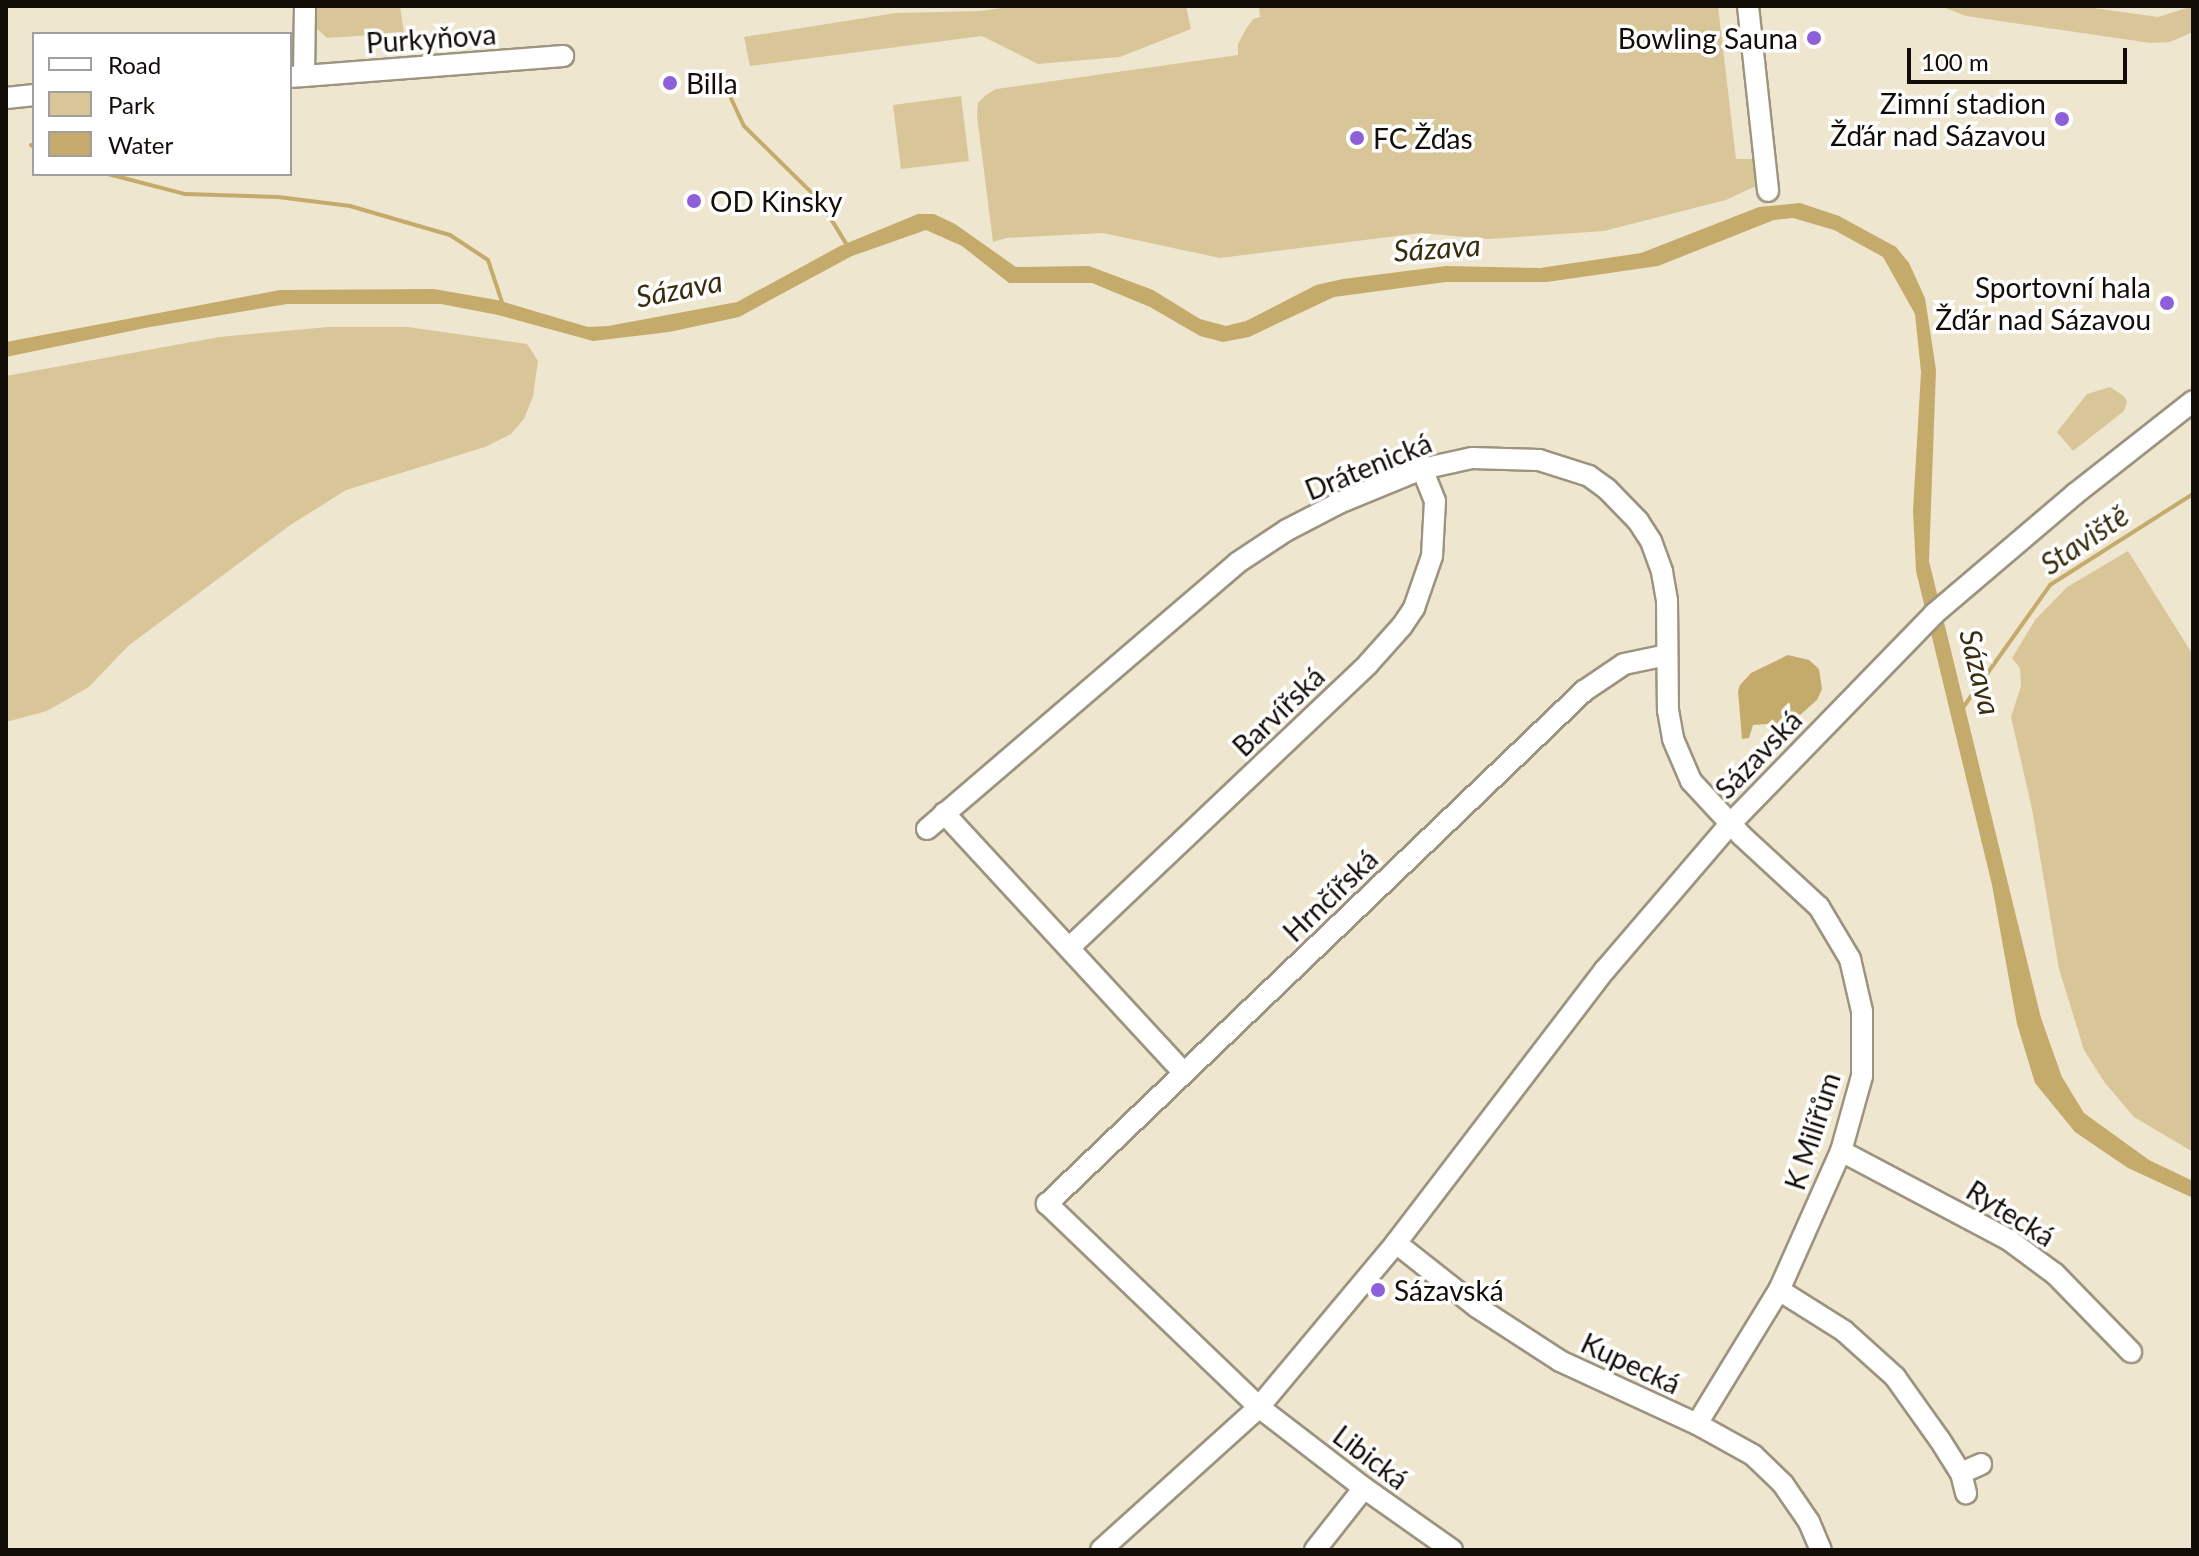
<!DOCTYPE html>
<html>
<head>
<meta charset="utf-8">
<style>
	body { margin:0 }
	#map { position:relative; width:2199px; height:1556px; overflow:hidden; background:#efe6d0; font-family:Lato,sans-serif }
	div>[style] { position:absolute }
	.green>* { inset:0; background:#d9c698 }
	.water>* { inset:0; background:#c5ab6b }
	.stream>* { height:4px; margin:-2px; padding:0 2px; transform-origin:2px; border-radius:2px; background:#c5ab6b }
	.roads { filter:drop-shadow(2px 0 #9c947f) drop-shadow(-2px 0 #9c947f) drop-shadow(0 2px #9c947f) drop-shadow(0 -2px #9c947f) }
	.minor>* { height:20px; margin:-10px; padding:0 10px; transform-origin:10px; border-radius:10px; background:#fff }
	.dots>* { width:22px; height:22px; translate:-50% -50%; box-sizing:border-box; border:4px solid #fff; border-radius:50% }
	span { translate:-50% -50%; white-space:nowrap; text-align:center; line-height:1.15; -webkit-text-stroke:7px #fff; paint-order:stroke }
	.street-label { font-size:28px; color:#120e07 }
	.poi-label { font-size:28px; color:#120e07 }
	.right { translate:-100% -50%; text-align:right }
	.left { translate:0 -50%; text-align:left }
	.water-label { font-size:30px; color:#382d0f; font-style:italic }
	.frame { position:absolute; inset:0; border:8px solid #120e07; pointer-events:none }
	.legend { position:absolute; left:32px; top:32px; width:260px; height:144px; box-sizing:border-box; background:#fff; border:2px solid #a09f9c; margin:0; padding:10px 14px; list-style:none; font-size:24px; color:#120e07 }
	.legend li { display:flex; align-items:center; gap:16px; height:40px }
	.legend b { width:40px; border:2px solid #a09f9c }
	.scale { position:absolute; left:1907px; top:48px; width:220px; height:36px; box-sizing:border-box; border:4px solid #120e07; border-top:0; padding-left:10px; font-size:24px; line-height:28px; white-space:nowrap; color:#120e07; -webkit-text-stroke:6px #fff; paint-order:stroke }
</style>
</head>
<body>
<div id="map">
	<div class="green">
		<i style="clip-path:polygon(315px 6px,400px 6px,404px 33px,327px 38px,315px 27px)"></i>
		<i style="clip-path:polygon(1016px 6px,1186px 6px,1191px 29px,1120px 57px,1038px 64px,982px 36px,750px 66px,744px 37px,896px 13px,980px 11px)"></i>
		<i style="clip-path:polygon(1259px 6px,1718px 6px,1736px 159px,1755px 159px,1758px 185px,1726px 200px,1604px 231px,1489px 239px,1421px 233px,1220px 258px,1103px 233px,1006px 238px,993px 242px,977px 116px,978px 103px,986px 95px,996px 89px,1238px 55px,1238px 44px,1246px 29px,1253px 19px,1260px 17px)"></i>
		<i style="clip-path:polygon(1940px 6px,2079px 6px,2158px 17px,2193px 6px,2193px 32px,2170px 42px,2151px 43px,1966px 16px)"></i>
		<i style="clip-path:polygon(961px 96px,969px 161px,901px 169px,893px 105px)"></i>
		<i style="clip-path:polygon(328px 327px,408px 327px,527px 344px,538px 361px,533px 396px,524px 419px,511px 434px,485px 447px,346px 490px,289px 526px,128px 646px,89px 687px,47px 711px,6px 722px,6px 376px,219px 337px)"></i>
		<i style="clip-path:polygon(2110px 387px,2125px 397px,2127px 402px,2124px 411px,2073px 451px,2057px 432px,2087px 394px)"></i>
		<i style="clip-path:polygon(2128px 551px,2193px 655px,2193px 1152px,2134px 1117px,2105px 1083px,2084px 1050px,2059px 969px,2032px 809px,2011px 717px,2021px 686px,2020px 668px,2012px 658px,2035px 620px,2067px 587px)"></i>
	</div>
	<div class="water">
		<i style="clip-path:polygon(1800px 203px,1839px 216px,1896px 247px,1909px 263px,1925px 298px,1936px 370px,1929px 561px,2041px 1018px,2062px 1077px,2084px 1113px,2149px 1160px,2193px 1181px,2193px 1198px,2128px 1168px,2075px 1132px,2035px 1083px,2017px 1024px,1992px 885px,1916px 571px,1913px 511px,1921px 372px,1915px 314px,1883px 257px,1834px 230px,1793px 218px,1774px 220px,1658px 266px,1547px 282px,1446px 282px,1334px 297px,1249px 337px,1223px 342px,1200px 336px,1150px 307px,1092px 283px,1009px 283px,962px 246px,926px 230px,852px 256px,739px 317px,669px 332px,593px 341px,498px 315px,441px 304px,287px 304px,150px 327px,6px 357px,6px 342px,280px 290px,434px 289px,497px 300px,588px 327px,608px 326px,737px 302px,840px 246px,918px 214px,934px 214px,955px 224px,1016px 267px,1089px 266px,1153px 290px,1200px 319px,1226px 326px,1246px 321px,1316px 285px,1343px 279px,1446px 266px,1540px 268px,1641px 253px,1759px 207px)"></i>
		<i style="clip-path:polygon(1788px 655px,1809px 660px,1819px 669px,1822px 689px,1817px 700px,1800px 715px,1780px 723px,1753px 725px,1749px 738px,1742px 739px,1738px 691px,1740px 685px,1751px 673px)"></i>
	</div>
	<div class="stream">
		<i style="left:729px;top:94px;width:35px;rotate:65deg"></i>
		<i style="left:744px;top:126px;width:107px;rotate:44.6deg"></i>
		<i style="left:820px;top:201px;width:52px;rotate:58.5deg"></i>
		<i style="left:31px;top:145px;width:4px;rotate:34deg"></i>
		<i style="left:108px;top:174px;width:80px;rotate:14.6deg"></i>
		<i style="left:185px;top:194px;width:93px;rotate:1.8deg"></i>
		<i style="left:278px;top:197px;width:73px;rotate:7.1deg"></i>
		<i style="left:350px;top:206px;width:104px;rotate:16.2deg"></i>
		<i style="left:450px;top:235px;width:45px;rotate:33.3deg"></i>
		<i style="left:488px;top:260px;width:47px;rotate:71.6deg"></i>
		<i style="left:1962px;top:709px;width:152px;rotate:-54.6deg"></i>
		<i style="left:2050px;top:585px;width:169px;rotate:-32.5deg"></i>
	</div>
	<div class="roads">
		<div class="minor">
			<i style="left:1748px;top:6px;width:186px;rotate:83.8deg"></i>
			<i style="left:304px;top:76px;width:260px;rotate:-4.4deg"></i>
			<i style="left:290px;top:77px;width:14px;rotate:-4deg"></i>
			<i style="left:304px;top:76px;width:70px;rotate:-89.2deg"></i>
			<i style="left:6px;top:98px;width:28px;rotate:-6deg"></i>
			<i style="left:944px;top:813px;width:354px;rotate:47.3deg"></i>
			<i style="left:927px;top:829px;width:408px;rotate:-40.6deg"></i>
			<i style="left:1237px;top:563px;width:60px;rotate:-33.4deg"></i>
			<i style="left:1287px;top:530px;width:59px;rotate:-27.4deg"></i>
			<i style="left:1339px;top:503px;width:90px;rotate:-22.3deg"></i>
			<i style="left:1422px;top:469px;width:51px;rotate:-12.4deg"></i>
			<i style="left:1472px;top:458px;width:67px;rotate:1.7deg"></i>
			<i style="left:1539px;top:460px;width:52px;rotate:17.7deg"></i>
			<i style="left:1589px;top:476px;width:22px;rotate:36deg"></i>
			<i style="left:1607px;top:489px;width:45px;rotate:45.9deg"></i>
			<i style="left:1638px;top:521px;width:24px;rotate:57deg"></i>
			<i style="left:1651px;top:541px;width:33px;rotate:70deg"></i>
			<i style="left:1662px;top:572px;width:29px;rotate:80deg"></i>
			<i style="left:1667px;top:601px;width:109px;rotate:89.5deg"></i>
			<i style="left:1668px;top:710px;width:29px;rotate:80deg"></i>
			<i style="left:1673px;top:739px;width:46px;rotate:66.8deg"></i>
			<i style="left:1691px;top:781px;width:75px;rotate:47.2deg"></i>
			<i style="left:1742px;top:836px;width:105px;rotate:42.7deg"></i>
			<i style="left:1819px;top:907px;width:61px;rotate:59.2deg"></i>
			<i style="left:1850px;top:959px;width:53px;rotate:77deg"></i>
			<i style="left:1862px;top:1011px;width:65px;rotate:90deg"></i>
			<i style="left:1862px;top:1076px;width:78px;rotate:105.6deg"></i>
			<i style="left:1841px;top:1151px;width:152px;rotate:114deg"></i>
			<i style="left:1779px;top:1290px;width:157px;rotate:121.5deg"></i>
			<i style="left:1069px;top:948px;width:412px;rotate:-43.5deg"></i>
			<i style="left:1368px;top:664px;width:51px;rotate:-48.2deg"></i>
			<i style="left:1402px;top:626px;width:22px;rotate:-56deg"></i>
			<i style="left:1414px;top:608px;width:55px;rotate:-70.9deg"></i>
			<i style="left:1432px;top:556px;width:55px;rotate:-86.9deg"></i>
			<i style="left:1435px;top:501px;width:35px;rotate:-112deg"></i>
			<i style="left:1841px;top:1151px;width:190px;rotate:27.9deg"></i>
			<i style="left:2009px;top:1240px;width:57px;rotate:36.5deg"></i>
			<i style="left:2055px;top:1274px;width:109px;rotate:45.7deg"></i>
			<i style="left:1396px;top:1243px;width:103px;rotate:38.3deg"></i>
			<i style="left:1477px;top:1307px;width:99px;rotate:33deg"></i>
			<i style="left:1560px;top:1361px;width:151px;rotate:24.7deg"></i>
			<i style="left:1697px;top:1424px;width:64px;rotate:29deg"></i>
			<i style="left:1753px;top:1455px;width:42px;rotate:44deg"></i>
			<i style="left:1783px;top:1484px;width:46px;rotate:55.6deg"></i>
			<i style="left:1809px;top:1522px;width:30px;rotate:67deg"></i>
			<i style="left:1779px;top:1290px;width:77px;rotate:32.2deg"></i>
			<i style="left:1844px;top:1331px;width:69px;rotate:42deg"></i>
			<i style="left:1895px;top:1377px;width:77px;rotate:54.5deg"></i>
			<i style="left:1940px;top:1440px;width:39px;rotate:58deg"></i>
			<i style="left:1961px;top:1473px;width:21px;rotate:76deg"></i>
			<i style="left:1961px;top:1473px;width:22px;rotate:-24deg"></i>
			<i style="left:1101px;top:1550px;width:213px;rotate:-42.1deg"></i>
			<i style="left:1259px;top:1407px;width:214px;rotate:-50.1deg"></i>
			<i style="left:1396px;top:1243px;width:344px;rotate:-52.6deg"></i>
			<i style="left:1605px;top:970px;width:192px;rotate:-49.4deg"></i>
			<i style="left:1730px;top:824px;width:293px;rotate:-45.8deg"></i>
			<i style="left:1934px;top:614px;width:185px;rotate:-40.4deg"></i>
			<i style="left:2075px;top:494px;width:150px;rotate:-38.2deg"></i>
			<i style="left:1315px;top:1550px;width:79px;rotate:-51.7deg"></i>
			<i style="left:1452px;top:1550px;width:108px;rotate:-144.8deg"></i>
			<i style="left:1364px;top:1488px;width:133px;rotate:-142.4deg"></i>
			<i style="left:1259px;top:1407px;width:294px;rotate:-136.2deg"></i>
			<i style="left:1047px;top:1204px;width:743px;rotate:-43.69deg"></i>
			<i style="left:1584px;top:691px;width:48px;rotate:-34deg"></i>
			<i style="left:1624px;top:664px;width:44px;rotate:-11.8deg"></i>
		</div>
	</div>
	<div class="dots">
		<i style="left:1814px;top:38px;background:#8d5fd9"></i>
		<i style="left:670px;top:83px;background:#8d5fd9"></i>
		<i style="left:2062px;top:119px;background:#8d5fd9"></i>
		<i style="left:1357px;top:138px;background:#8d5fd9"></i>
		<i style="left:694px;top:201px;background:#8d5fd9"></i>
		<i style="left:2167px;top:303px;background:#8d5fd9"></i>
		<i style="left:1378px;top:1290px;background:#8d5fd9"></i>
	</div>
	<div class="street-label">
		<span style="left:431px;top:38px;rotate:-4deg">Purkyňova</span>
		<span style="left:1368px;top:466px;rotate:-22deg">Drátenická</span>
		<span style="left:1278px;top:711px;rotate:-44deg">Barvířská</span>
		<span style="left:1758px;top:754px;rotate:-46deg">Sázavská</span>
		<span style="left:1330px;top:895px;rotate:-44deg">Hrnčířská</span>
		<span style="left:1812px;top:1131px;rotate:-72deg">K Milířům</span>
		<span style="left:2011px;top:1213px;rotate:32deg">Rytecká</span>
		<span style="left:1631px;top:1363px;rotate:25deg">Kupecká</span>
		<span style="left:1371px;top:1457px;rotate:37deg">Libická</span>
	</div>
	<div class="poi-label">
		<span class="right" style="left:1798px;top:38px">Bowling Sauna</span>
		<span class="left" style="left:686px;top:83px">Billa</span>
		<span class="right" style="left:2046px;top:119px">Zimní stadion<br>Žďár nad Sázavou</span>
		<span class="left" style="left:1373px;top:138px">FC Žďas</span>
		<span class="left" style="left:710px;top:201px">OD Kinsky</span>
		<span class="right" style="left:2151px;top:303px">Sportovní hala<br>Žďár nad Sázavou</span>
		<span class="left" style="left:1394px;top:1290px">Sázavská</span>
	</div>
	<div class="water-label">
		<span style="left:1437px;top:247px;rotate:-4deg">Sázava</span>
		<span style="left:679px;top:288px;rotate:-11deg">Sázava</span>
		<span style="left:2084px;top:539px;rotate:-34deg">Staviště</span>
		<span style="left:1981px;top:672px;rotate:76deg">Sázava</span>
	</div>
	<div class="frame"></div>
	<ul class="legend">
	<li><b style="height:10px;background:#fff"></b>Road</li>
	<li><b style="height:22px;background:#d9c698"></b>Park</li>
	<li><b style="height:22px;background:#c5ab6b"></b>Water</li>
	</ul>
	<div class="scale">100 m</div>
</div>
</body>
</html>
